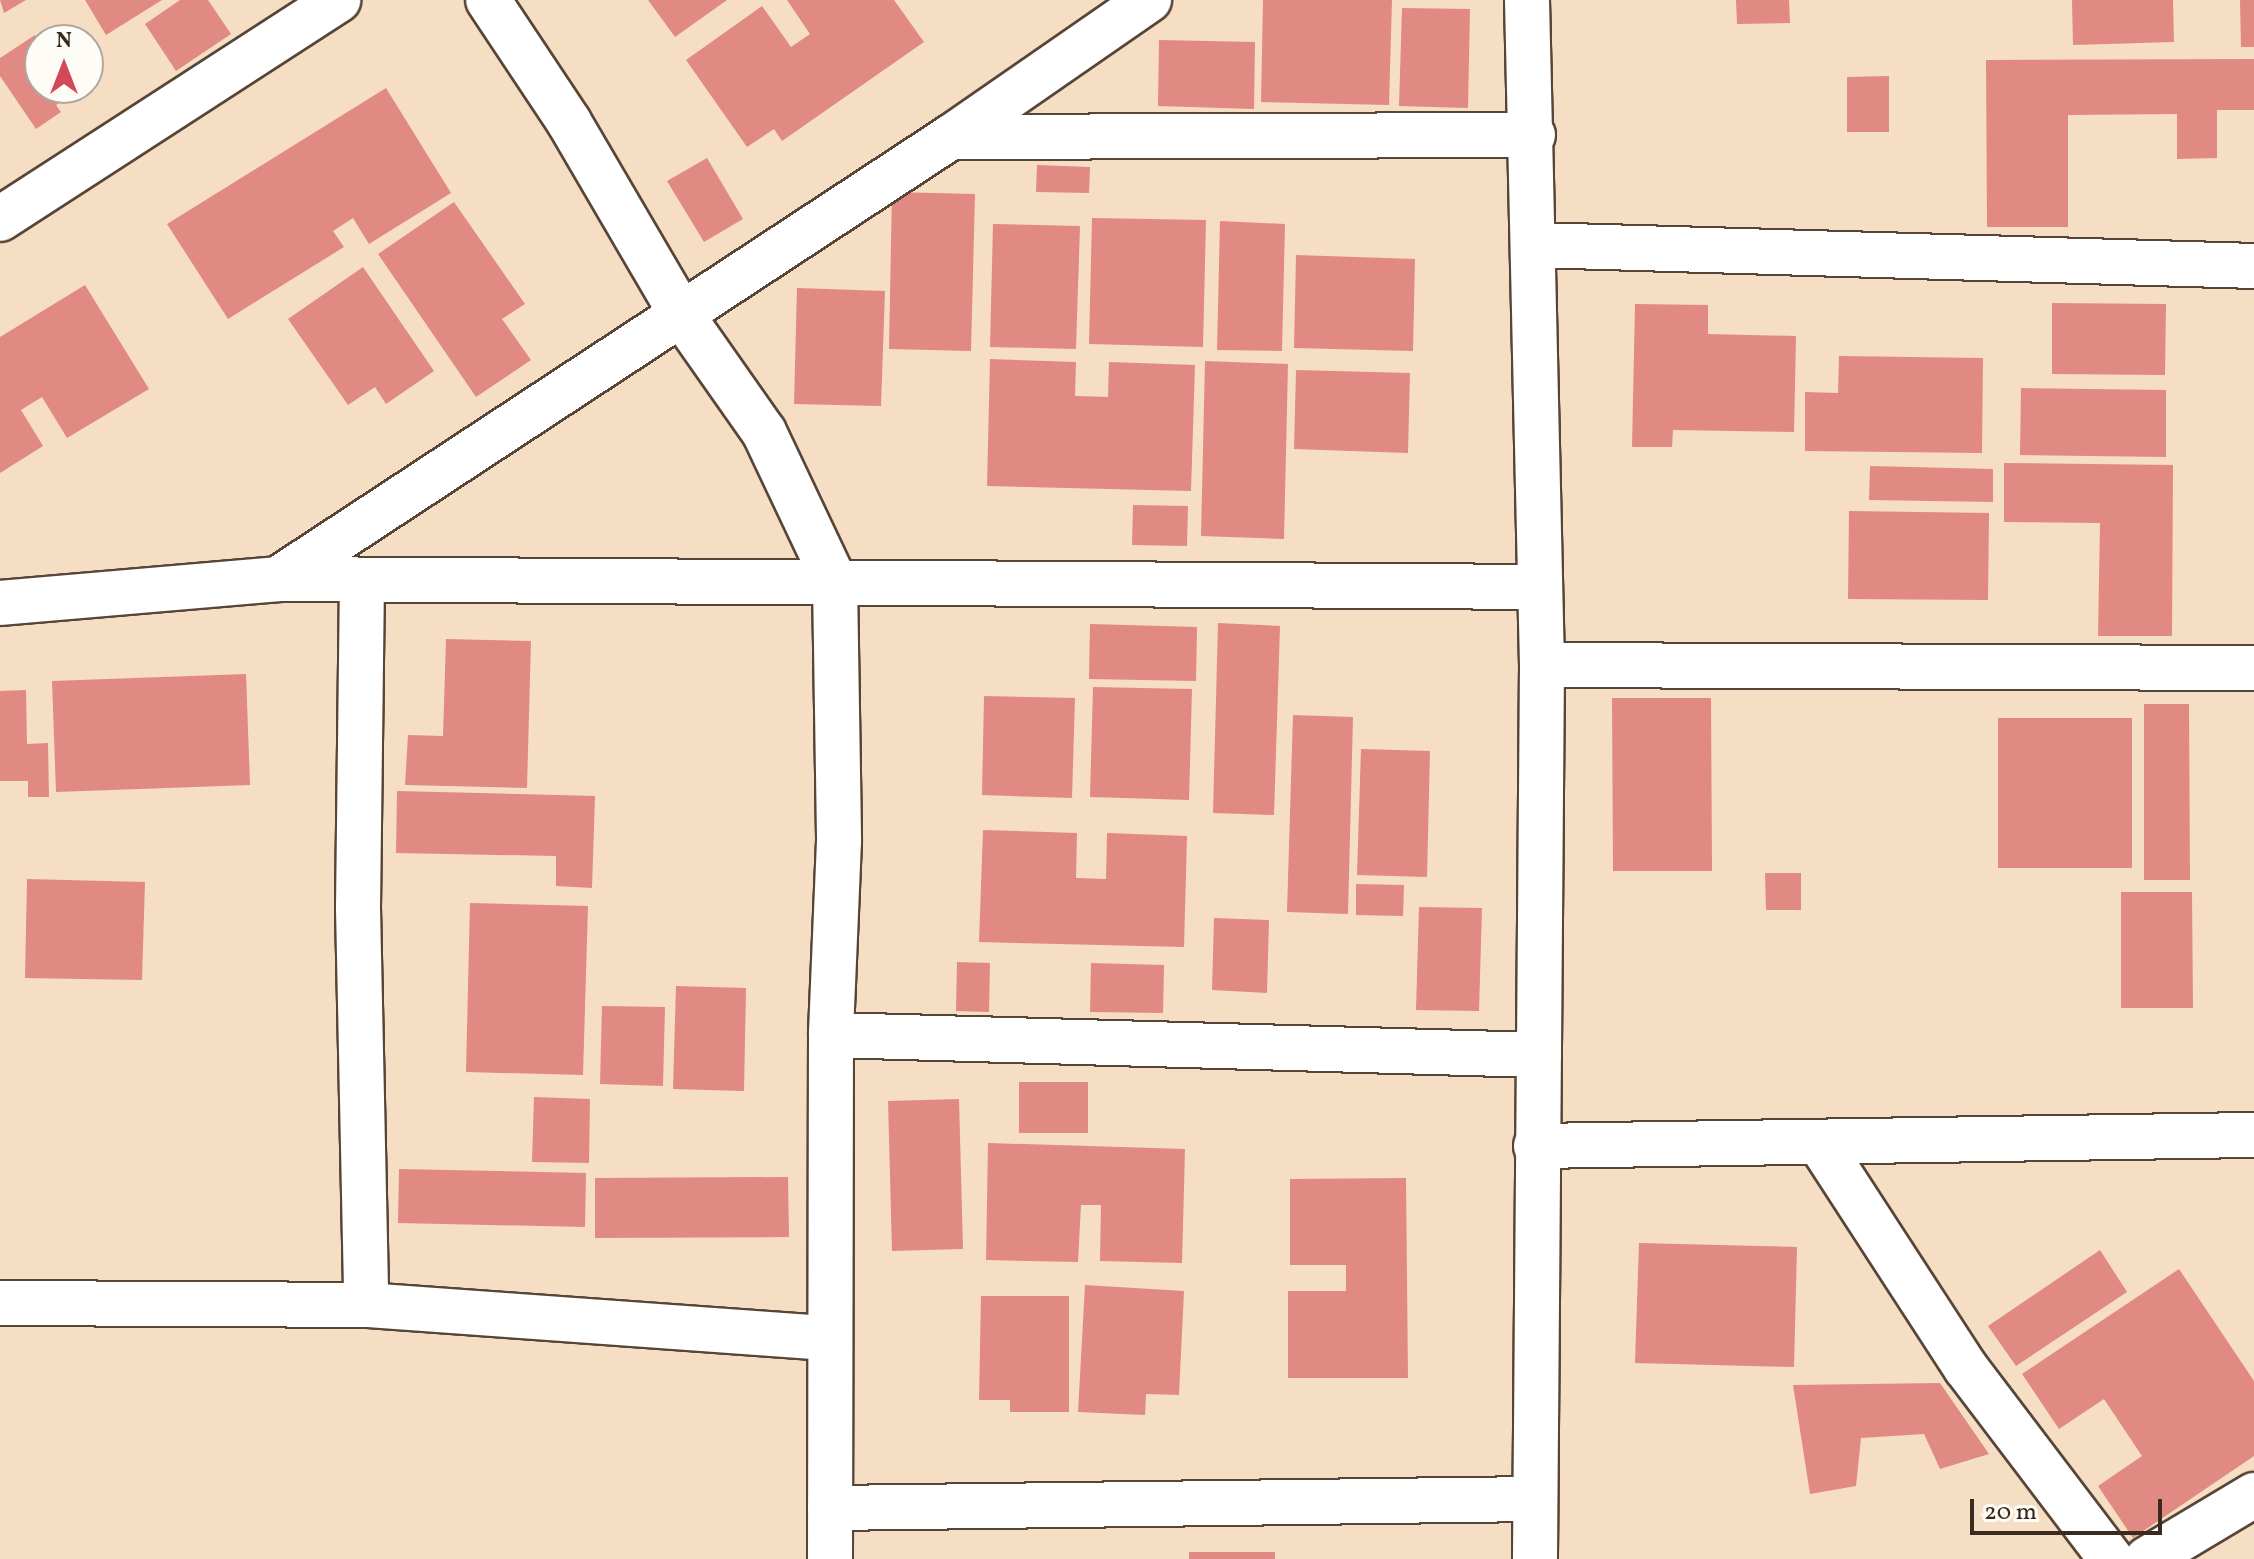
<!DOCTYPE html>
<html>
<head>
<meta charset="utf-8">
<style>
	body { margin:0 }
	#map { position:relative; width:2254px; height:1559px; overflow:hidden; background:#f5dec3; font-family:Vollkorn,serif }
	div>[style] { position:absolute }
	.building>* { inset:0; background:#e18a83 }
	.roads { filter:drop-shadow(2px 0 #574537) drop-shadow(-2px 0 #574537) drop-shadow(0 2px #574537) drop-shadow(0 -2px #574537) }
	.minor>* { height:44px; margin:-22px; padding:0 22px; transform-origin:22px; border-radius:22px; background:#fff }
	span { translate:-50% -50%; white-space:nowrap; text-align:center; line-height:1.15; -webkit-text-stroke:6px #fdfcf7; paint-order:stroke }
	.north { position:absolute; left:24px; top:24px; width:80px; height:80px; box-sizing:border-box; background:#fdfcf7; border:2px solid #afa8a0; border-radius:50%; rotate:0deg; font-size:22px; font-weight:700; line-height:32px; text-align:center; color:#3b2a1e }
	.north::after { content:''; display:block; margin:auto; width:28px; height:36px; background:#d1495b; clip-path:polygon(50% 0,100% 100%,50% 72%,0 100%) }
	.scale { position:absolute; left:1970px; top:1499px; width:192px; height:36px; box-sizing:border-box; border:4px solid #3b2a1e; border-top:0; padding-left:10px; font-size:24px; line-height:28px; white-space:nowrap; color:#3b2a1e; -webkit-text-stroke:6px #fdfcf7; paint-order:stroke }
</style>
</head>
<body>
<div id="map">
	<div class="building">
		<i style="clip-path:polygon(0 0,26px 0,4px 13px)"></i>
		<i style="clip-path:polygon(85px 0,162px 0,106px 35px)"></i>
		<i style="clip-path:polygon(180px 0,208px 0,231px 34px,176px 71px,145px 24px)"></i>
		<i style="clip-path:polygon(648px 0,727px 0,675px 37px)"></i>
		<i style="clip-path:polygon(787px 0,894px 0,924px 42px,782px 141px,774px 129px,747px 147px,686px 60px,762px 6px,791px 47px,810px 34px)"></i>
		<i style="clip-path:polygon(1263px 0,1392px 0,1389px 105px,1261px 102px)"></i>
		<i style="clip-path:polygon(1736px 0,1789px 0,1790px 23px,1737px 24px)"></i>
		<i style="clip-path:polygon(2072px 0,2173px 0,2174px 42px,2073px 45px)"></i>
		<i style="clip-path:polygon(2240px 0,2254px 0,2254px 47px,2241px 47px)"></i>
		<i style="clip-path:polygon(1402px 8px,1470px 9px,1468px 108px,1399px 106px)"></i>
		<i style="clip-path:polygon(35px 35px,40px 43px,40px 88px,70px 88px,73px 93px,56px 105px,61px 112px,36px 129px,0 76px,0 58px)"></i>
		<i style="clip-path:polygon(1159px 40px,1255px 42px,1254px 109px,1158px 106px)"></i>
		<i style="clip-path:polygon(2254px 59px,2254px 110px,2217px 110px,2217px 158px,2177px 159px,2177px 114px,2068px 115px,2068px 227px,1987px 227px,1986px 60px)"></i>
		<i style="clip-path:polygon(1889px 76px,1889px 132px,1847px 132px,1847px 77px)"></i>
		<i style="clip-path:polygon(386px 88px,451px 193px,369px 244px,353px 218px,333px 231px,344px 247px,228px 319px,167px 224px)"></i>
		<i style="clip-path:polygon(707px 158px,743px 219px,704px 242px,667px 181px)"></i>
		<i style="clip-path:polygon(1037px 165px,1090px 167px,1089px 193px,1036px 192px)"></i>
		<i style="clip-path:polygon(892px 192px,975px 194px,971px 351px,889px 349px)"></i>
		<i style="clip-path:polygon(454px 202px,525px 304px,502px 319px,531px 360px,476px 397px,378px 254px)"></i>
		<i style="clip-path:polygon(1092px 218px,1206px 220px,1203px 347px,1089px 344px)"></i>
		<i style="clip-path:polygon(1220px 221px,1285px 224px,1282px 351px,1217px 350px)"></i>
		<i style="clip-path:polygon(993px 224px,1080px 226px,1076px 349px,990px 347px)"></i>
		<i style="clip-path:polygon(1296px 255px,1415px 259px,1413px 351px,1294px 348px)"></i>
		<i style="clip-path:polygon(363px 267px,434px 371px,386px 404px,375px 387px,348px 405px,288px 319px)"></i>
		<i style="clip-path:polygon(85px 285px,149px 389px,67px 438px,42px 397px,21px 410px,43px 446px,0 473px,0 337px)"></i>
		<i style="clip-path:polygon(797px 288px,885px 291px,881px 406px,794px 404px)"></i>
		<i style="clip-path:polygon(2052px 303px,2166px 304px,2165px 375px,2052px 374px)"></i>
		<i style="clip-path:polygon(1635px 304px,1708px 305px,1708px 334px,1796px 336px,1794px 432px,1673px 430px,1672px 447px,1632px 447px)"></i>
		<i style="clip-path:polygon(1839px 356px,1983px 358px,1982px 453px,1805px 451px,1805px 392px,1838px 393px)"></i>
		<i style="clip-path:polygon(990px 359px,1076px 362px,1075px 396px,1108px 397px,1109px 362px,1195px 365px,1191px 491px,987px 486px)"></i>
		<i style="clip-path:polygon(1205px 361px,1288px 364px,1284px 539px,1201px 536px)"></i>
		<i style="clip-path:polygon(1296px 370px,1410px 373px,1408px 453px,1294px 449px)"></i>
		<i style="clip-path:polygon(2021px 388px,2166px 390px,2166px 457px,2020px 455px)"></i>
		<i style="clip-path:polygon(2004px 463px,2173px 465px,2172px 636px,2098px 636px,2100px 523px,2004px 522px)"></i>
		<i style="clip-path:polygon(1870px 466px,1993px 469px,1993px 502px,1869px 500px)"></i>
		<i style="clip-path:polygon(1133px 505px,1188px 506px,1187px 546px,1132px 545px)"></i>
		<i style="clip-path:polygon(1849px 511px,1989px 513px,1988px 600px,1848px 599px)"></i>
		<i style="clip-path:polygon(1218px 623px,1280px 626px,1274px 815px,1213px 813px)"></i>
		<i style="clip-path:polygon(1090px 624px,1197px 627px,1196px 681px,1089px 679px)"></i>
		<i style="clip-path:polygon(446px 639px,531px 641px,527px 788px,405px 785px,408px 735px,443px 736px)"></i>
		<i style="clip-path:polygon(246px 674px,250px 785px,56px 792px,52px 681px)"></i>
		<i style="clip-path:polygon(1093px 687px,1192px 689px,1189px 800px,1090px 797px)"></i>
		<i style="clip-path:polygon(26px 690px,27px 744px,48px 743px,49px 797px,28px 797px,28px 781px,0 781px,0 691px)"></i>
		<i style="clip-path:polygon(984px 696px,1075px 698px,1072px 798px,982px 795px)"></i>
		<i style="clip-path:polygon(1612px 698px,1711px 698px,1712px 871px,1613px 871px)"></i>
		<i style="clip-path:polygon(2144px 704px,2189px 704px,2190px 880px,2144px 880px)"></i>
		<i style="clip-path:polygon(1293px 715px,1353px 717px,1348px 914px,1287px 912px)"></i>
		<i style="clip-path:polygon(1998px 718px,2132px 718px,2132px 868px,1998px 868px)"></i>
		<i style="clip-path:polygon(1361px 749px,1430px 751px,1427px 877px,1357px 875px)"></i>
		<i style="clip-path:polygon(397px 791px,595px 796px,592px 888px,556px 886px,556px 856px,396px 853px)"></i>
		<i style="clip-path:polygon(983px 830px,1077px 833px,1076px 878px,1106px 879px,1107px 833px,1187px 836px,1184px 947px,979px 942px)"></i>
		<i style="clip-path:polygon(1765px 873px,1801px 873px,1801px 910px,1766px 910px)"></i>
		<i style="clip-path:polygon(27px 879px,145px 882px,142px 980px,25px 978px)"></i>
		<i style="clip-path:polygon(1356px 884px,1404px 885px,1403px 916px,1356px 915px)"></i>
		<i style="clip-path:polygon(2121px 892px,2192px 892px,2193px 1008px,2121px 1008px)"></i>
		<i style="clip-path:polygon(470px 903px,588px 906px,583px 1075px,466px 1072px)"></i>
		<i style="clip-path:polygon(1419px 907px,1482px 908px,1479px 1011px,1416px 1010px)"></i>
		<i style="clip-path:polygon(1214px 918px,1269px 920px,1267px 993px,1212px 990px)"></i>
		<i style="clip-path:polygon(957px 962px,990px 963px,989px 1012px,956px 1011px)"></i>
		<i style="clip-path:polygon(1091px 963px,1164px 965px,1163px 1013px,1090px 1012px)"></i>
		<i style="clip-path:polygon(676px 986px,746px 988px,744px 1091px,673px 1089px)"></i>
		<i style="clip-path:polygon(602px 1006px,665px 1007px,663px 1086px,600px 1084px)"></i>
		<i style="clip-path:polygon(1019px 1082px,1088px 1082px,1088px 1133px,1019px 1133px)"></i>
		<i style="clip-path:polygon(534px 1097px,590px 1099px,589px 1163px,532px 1162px)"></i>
		<i style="clip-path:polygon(959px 1099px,963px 1249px,892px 1251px,888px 1101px)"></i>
		<i style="clip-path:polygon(988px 1143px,1185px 1149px,1182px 1263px,1100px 1261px,1101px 1205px,1081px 1205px,1078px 1262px,986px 1260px)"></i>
		<i style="clip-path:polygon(399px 1169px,586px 1173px,585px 1227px,398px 1223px)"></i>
		<i style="clip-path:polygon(788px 1177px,789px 1237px,595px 1238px,595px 1178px)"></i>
		<i style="clip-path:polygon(1406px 1178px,1408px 1378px,1288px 1378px,1288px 1291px,1346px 1291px,1346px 1265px,1290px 1265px,1290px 1179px)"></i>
		<i style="clip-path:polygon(1639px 1243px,1797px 1247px,1794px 1367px,1635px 1363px)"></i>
		<i style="clip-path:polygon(2100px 1250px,2127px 1292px,2016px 1366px,1988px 1326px)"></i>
		<i style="clip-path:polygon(2179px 1269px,2254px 1381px,2254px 1456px,2133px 1538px,2098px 1486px,2142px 1456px,2104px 1399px,2059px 1429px,2022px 1374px)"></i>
		<i style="clip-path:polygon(1085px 1285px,1184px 1291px,1179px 1395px,1146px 1394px,1145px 1415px,1078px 1412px)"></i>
		<i style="clip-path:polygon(981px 1296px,1069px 1296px,1069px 1412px,1010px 1412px,1010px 1400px,979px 1400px)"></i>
		<i style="clip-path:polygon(1940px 1383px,1989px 1454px,1940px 1469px,1924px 1434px,1861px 1438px,1856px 1486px,1810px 1494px,1793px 1385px)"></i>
		<i style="clip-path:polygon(1189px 1552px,1275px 1552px,1275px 1559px,1189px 1559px)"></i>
	</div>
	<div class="roads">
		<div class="minor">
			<i style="left:488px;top:0;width:146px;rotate:56.4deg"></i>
			<i style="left:569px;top:122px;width:222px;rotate:59.7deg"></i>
			<i style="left:681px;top:314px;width:144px;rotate:54.9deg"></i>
			<i style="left:764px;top:432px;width:166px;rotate:64.7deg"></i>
			<i style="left:835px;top:582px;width:259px;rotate:89.1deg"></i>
			<i style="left:839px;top:841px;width:194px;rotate:92.4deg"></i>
			<i style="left:831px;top:1035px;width:524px;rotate:90.11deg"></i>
			<i style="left:1527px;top:0;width:665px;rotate:88.71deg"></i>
			<i style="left:1542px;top:665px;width:894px;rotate:90.45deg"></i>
			<i style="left:951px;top:137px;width:582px;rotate:-0.2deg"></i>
			<i style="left:0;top:219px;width:403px;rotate:-32.9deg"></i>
			<i style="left:1535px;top:245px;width:719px;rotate:1.67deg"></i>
			<i style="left:278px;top:579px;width:805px;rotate:-33.3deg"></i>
			<i style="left:951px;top:137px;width:241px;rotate:-34.7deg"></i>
			<i style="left:362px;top:580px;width:328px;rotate:90.7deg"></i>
			<i style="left:358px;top:908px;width:397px;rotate:88.8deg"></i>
			<i style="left:0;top:603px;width:279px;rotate:-4.9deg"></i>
			<i style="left:278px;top:579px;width:1262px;rotate:0.36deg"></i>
			<i style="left:1542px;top:665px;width:712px;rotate:0.24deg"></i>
			<i style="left:831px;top:1035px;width:708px;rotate:1.62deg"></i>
			<i style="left:1821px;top:1145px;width:266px;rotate:57deg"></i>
			<i style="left:1966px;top:1368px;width:240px;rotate:52.8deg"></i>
			<i style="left:1536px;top:1146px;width:718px;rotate:-0.88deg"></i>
			<i style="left:0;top:1303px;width:366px;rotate:0.3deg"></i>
			<i style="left:366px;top:1305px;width:465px;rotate:4.1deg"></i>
			<i style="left:830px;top:1508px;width:705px;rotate:-0.73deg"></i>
			<i style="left:2147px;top:1559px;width:125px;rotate:-30.9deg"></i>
		</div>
	</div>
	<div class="north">N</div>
	<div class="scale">20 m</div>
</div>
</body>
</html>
